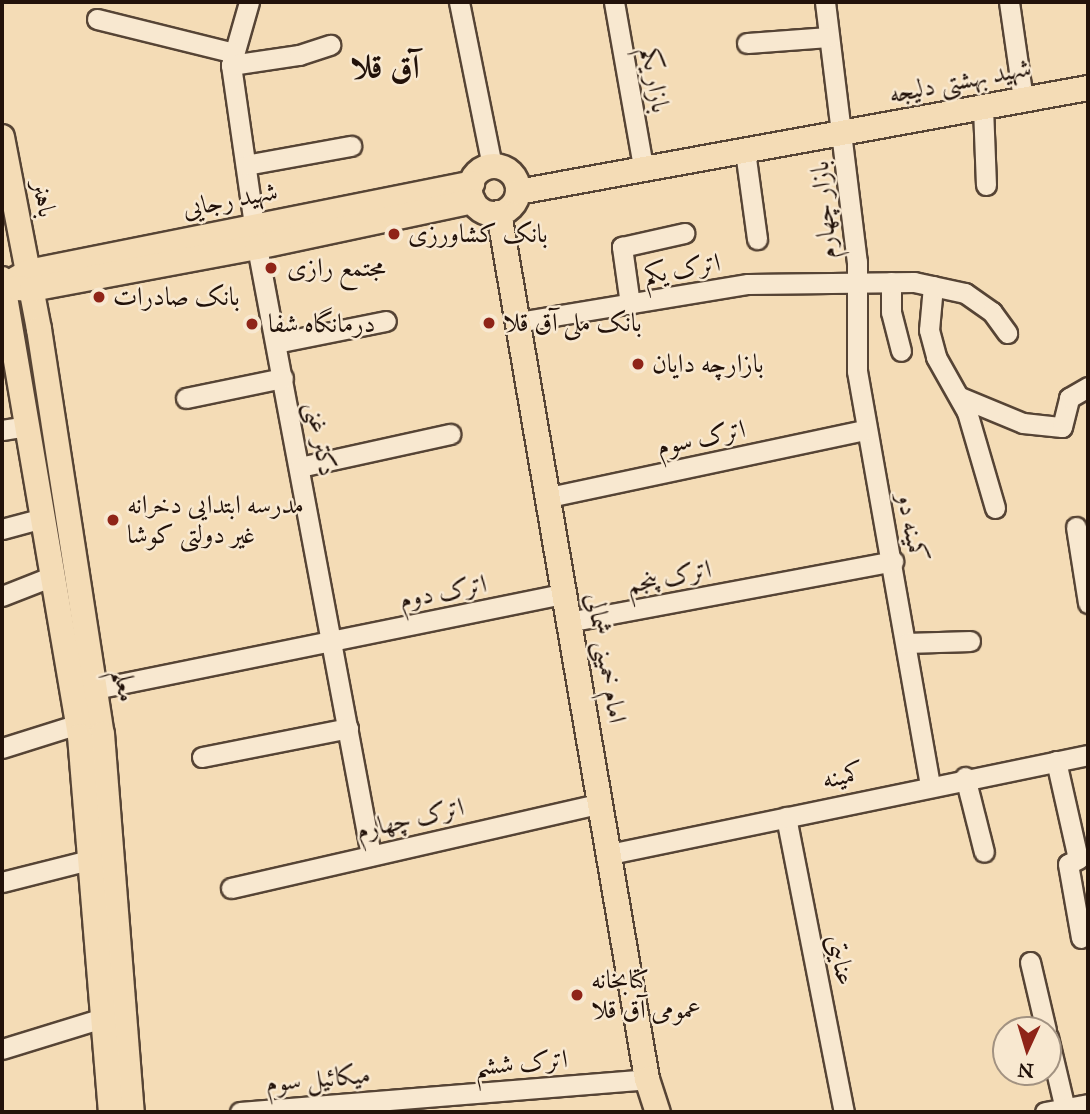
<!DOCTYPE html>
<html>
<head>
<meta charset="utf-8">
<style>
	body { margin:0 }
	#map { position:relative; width:1090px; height:1114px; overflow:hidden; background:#f4dcb6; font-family:"IM FELL Great Primer",Amiri,serif }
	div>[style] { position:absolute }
	.roads { filter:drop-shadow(2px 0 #564435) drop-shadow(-2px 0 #564435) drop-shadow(0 2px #564435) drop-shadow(0 -2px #564435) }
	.minor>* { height:19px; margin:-9.5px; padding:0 9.5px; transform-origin:9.5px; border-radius:9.5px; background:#f8e8d0 }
	.major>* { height:24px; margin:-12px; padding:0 12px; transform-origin:12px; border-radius:12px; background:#f4dcb6 }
	.major>.ring { margin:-12px; padding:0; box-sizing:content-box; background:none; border:24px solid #f4dcb6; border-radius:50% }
	.dots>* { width:19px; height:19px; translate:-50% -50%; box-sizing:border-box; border:4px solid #f8e8d0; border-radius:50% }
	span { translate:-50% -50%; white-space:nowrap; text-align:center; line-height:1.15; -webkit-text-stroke:5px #f8e8d0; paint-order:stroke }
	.street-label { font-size:26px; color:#22120a }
	.poi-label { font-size:26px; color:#22120a }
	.left { translate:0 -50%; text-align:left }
	.district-label { font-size:33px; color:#22120a; font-weight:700 }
	.frame { position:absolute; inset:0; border:4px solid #22120a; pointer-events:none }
	.north { position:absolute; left:992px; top:1016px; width:70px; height:70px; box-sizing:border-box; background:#f8e8d0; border:2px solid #a29281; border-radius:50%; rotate:184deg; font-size:19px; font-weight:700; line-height:28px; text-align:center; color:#22120a }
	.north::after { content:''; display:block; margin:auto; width:24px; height:32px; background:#8f2418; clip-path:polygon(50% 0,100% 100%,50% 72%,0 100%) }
</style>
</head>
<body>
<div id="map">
	<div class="roads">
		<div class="minor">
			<i style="left:249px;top:2px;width:66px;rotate:105.9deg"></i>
			<i style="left:231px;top:65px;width:162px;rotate:81.8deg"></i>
			<i style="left:459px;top:2px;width:167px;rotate:78.6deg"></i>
			<i style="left:614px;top:2px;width:168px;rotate:80deg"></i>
			<i style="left:825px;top:2px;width:262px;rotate:83deg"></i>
			<i style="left:857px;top:262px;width:109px;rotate:90deg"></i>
			<i style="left:857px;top:371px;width:419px;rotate:80deg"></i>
			<i style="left:1009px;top:2px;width:98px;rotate:81.8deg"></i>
			<i style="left:97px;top:19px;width:141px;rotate:13.9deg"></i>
			<i style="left:747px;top:43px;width:82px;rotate:-4.2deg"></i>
			<i style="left:231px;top:65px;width:69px;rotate:-8.4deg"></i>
			<i style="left:299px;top:55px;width:33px;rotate:-18deg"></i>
			<i style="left:983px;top:107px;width:78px;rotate:87.8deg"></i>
			<i style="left:745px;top:151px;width:89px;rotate:82.2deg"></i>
			<i style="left:246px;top:165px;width:107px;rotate:-10.3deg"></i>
			<i style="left:257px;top:247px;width:619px;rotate:79.38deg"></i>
			<i style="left:891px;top:282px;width:30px;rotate:90deg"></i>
			<i style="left:891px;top:312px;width:40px;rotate:75.6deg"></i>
			<i style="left:933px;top:286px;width:44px;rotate:95.2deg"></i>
			<i style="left:929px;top:330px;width:28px;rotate:75deg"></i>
			<i style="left:936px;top:357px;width:63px;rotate:60.6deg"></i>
			<i style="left:967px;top:412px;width:100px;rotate:73.7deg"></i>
			<i style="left:630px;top:304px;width:58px;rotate:-98deg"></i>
			<i style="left:622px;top:247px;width:64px;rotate:-12.7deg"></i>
			<i style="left:518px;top:322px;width:233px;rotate:-9.4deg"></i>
			<i style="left:748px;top:284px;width:166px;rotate:-0.7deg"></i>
			<i style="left:914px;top:282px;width:52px;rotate:12.2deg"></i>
			<i style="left:965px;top:293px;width:33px;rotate:35deg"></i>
			<i style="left:992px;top:312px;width:26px;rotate:54deg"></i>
			<i style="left:276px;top:343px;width:112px;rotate:-11.3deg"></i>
			<i style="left:960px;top:397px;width:68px;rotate:22.4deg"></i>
			<i style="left:1023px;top:423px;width:39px;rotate:6deg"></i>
			<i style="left:1062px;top:427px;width:30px;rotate:-76deg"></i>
			<i style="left:1069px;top:398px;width:22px;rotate:-30deg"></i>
			<i style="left:186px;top:398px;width:99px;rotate:-11.7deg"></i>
			<i style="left:2px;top:430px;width:25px;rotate:-9deg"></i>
			<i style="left:300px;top:467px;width:154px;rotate:-12.4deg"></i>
			<i style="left:549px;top:497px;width:323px;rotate:-12deg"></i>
			<i style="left:1076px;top:527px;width:77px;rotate:81deg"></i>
			<i style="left:2px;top:529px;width:42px;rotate:-15deg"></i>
			<i style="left:2px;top:596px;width:55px;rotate:-21.4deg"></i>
			<i style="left:568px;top:622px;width:331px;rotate:-10.6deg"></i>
			<i style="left:907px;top:643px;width:63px;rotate:-1.8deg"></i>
			<i style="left:95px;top:689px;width:479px;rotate:-11.5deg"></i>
			<i style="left:2px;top:748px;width:80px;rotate:-17.5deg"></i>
			<i style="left:202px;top:757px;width:149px;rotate:-11.2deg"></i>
			<i style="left:1056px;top:761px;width:100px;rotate:77.3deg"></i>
			<i style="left:1078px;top:859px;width:11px;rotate:153deg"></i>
			<i style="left:1068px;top:864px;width:75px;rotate:80deg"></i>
			<i style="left:965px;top:777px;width:77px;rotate:75.8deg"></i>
			<i style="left:786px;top:817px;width:301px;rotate:78.9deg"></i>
			<i style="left:610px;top:854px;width:488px;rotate:-11.7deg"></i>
			<i style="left:2px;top:882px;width:90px;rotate:-14.2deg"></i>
			<i style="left:231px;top:888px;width:380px;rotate:-12.9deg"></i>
			<i style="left:1030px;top:962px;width:70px;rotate:76.8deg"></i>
			<i style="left:1048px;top:1037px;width:74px;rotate:76.7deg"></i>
			<i style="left:2px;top:1049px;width:106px;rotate:-17.1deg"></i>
			<i style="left:240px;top:1112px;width:408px;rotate:-4.6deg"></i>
			<i style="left:1045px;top:1112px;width:44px;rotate:-10.5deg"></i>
		</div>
		<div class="major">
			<i style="left:2px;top:137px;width:196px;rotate:79.1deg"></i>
			<i style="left:39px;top:329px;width:410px;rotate:81.2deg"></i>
			<i style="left:102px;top:734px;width:379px;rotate:85.5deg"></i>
			<i class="ring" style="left:470px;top:166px;width:24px;height:24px"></i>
			<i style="left:518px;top:192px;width:579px;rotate:-10.34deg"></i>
			<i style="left:499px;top:213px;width:879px;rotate:80.3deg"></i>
			<i style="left:647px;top:1079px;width:35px;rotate:72deg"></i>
			<i style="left:2px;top:279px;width:464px;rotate:80.3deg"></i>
			<i style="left:80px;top:736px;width:377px;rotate:85.3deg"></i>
			<i style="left:16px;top:279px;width:14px;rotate:-30deg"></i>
			<i style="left:28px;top:272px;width:453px;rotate:-11.3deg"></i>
			<i style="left:17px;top:288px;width:15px;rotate:4deg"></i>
			<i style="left:32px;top:289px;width:229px;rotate:-10.6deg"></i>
			<i style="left:257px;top:247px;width:221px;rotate:-12deg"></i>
		</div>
	</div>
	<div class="dots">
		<i style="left:394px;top:234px;background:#8f2418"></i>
		<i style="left:271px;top:268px;background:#8f2418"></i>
		<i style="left:99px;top:297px;background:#8f2418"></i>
		<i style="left:489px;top:323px;background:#8f2418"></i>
		<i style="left:252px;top:324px;background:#8f2418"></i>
		<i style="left:638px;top:364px;background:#8f2418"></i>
		<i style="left:113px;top:520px;background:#8f2418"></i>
		<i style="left:577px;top:995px;background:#8f2418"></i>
	</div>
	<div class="street-label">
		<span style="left:655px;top:80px;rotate:80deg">بازار یکم</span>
		<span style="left:960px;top:81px;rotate:-11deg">شهید بهشتی دلیجه</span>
		<span style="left:44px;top:199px;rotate:79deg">باهنر</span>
		<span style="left:230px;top:200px;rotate:-11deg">شهید رجایی</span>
		<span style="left:824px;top:210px;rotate:-95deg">بازار چهارم</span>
		<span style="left:682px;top:269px;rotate:-10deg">اترک یکم</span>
		<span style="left:701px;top:438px;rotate:-12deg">اترک سوم</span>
		<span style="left:321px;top:439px;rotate:79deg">دکتر غنی</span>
		<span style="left:912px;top:528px;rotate:79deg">کمینه دو</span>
		<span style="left:669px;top:577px;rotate:-11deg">اترک پنجم</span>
		<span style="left:443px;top:592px;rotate:-11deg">اترک دوم</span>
		<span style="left:606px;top:658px;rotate:80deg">امام خمینی شمالی</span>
		<span style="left:125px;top:686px;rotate:81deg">معلم</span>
		<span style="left:843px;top:776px;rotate:-12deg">کمینه</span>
		<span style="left:410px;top:819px;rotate:-13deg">اترک چهارم</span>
		<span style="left:841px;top:960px;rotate:79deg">عنایتی</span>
		<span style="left:521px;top:1063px;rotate:-5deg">اترک ششم</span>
		<span style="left:318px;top:1079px;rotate:-5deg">میکائیل سوم</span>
	</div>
	<div class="poi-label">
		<span class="left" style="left:408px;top:234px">بانک کشاورزی</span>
		<span class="left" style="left:287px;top:268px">مجتمع رازی</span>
		<span class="left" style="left:113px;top:297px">بانک صادرات</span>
		<span class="left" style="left:503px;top:323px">بانک ملی آق قلا</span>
		<span class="left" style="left:268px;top:324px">درمانگاه شفا</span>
		<span class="left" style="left:652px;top:364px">بازارچه دایان</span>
		<span class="left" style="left:127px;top:520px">مدرسه ابتدایی دخرانه<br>غیر دولتی کوشا</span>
		<span class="left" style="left:591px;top:995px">کتابخانه<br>عمومی آق قلا</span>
	</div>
	<div class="district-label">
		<span style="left:385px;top:68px">آق قلا</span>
	</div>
	<div class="frame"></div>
	<div class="north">N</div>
</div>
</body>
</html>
